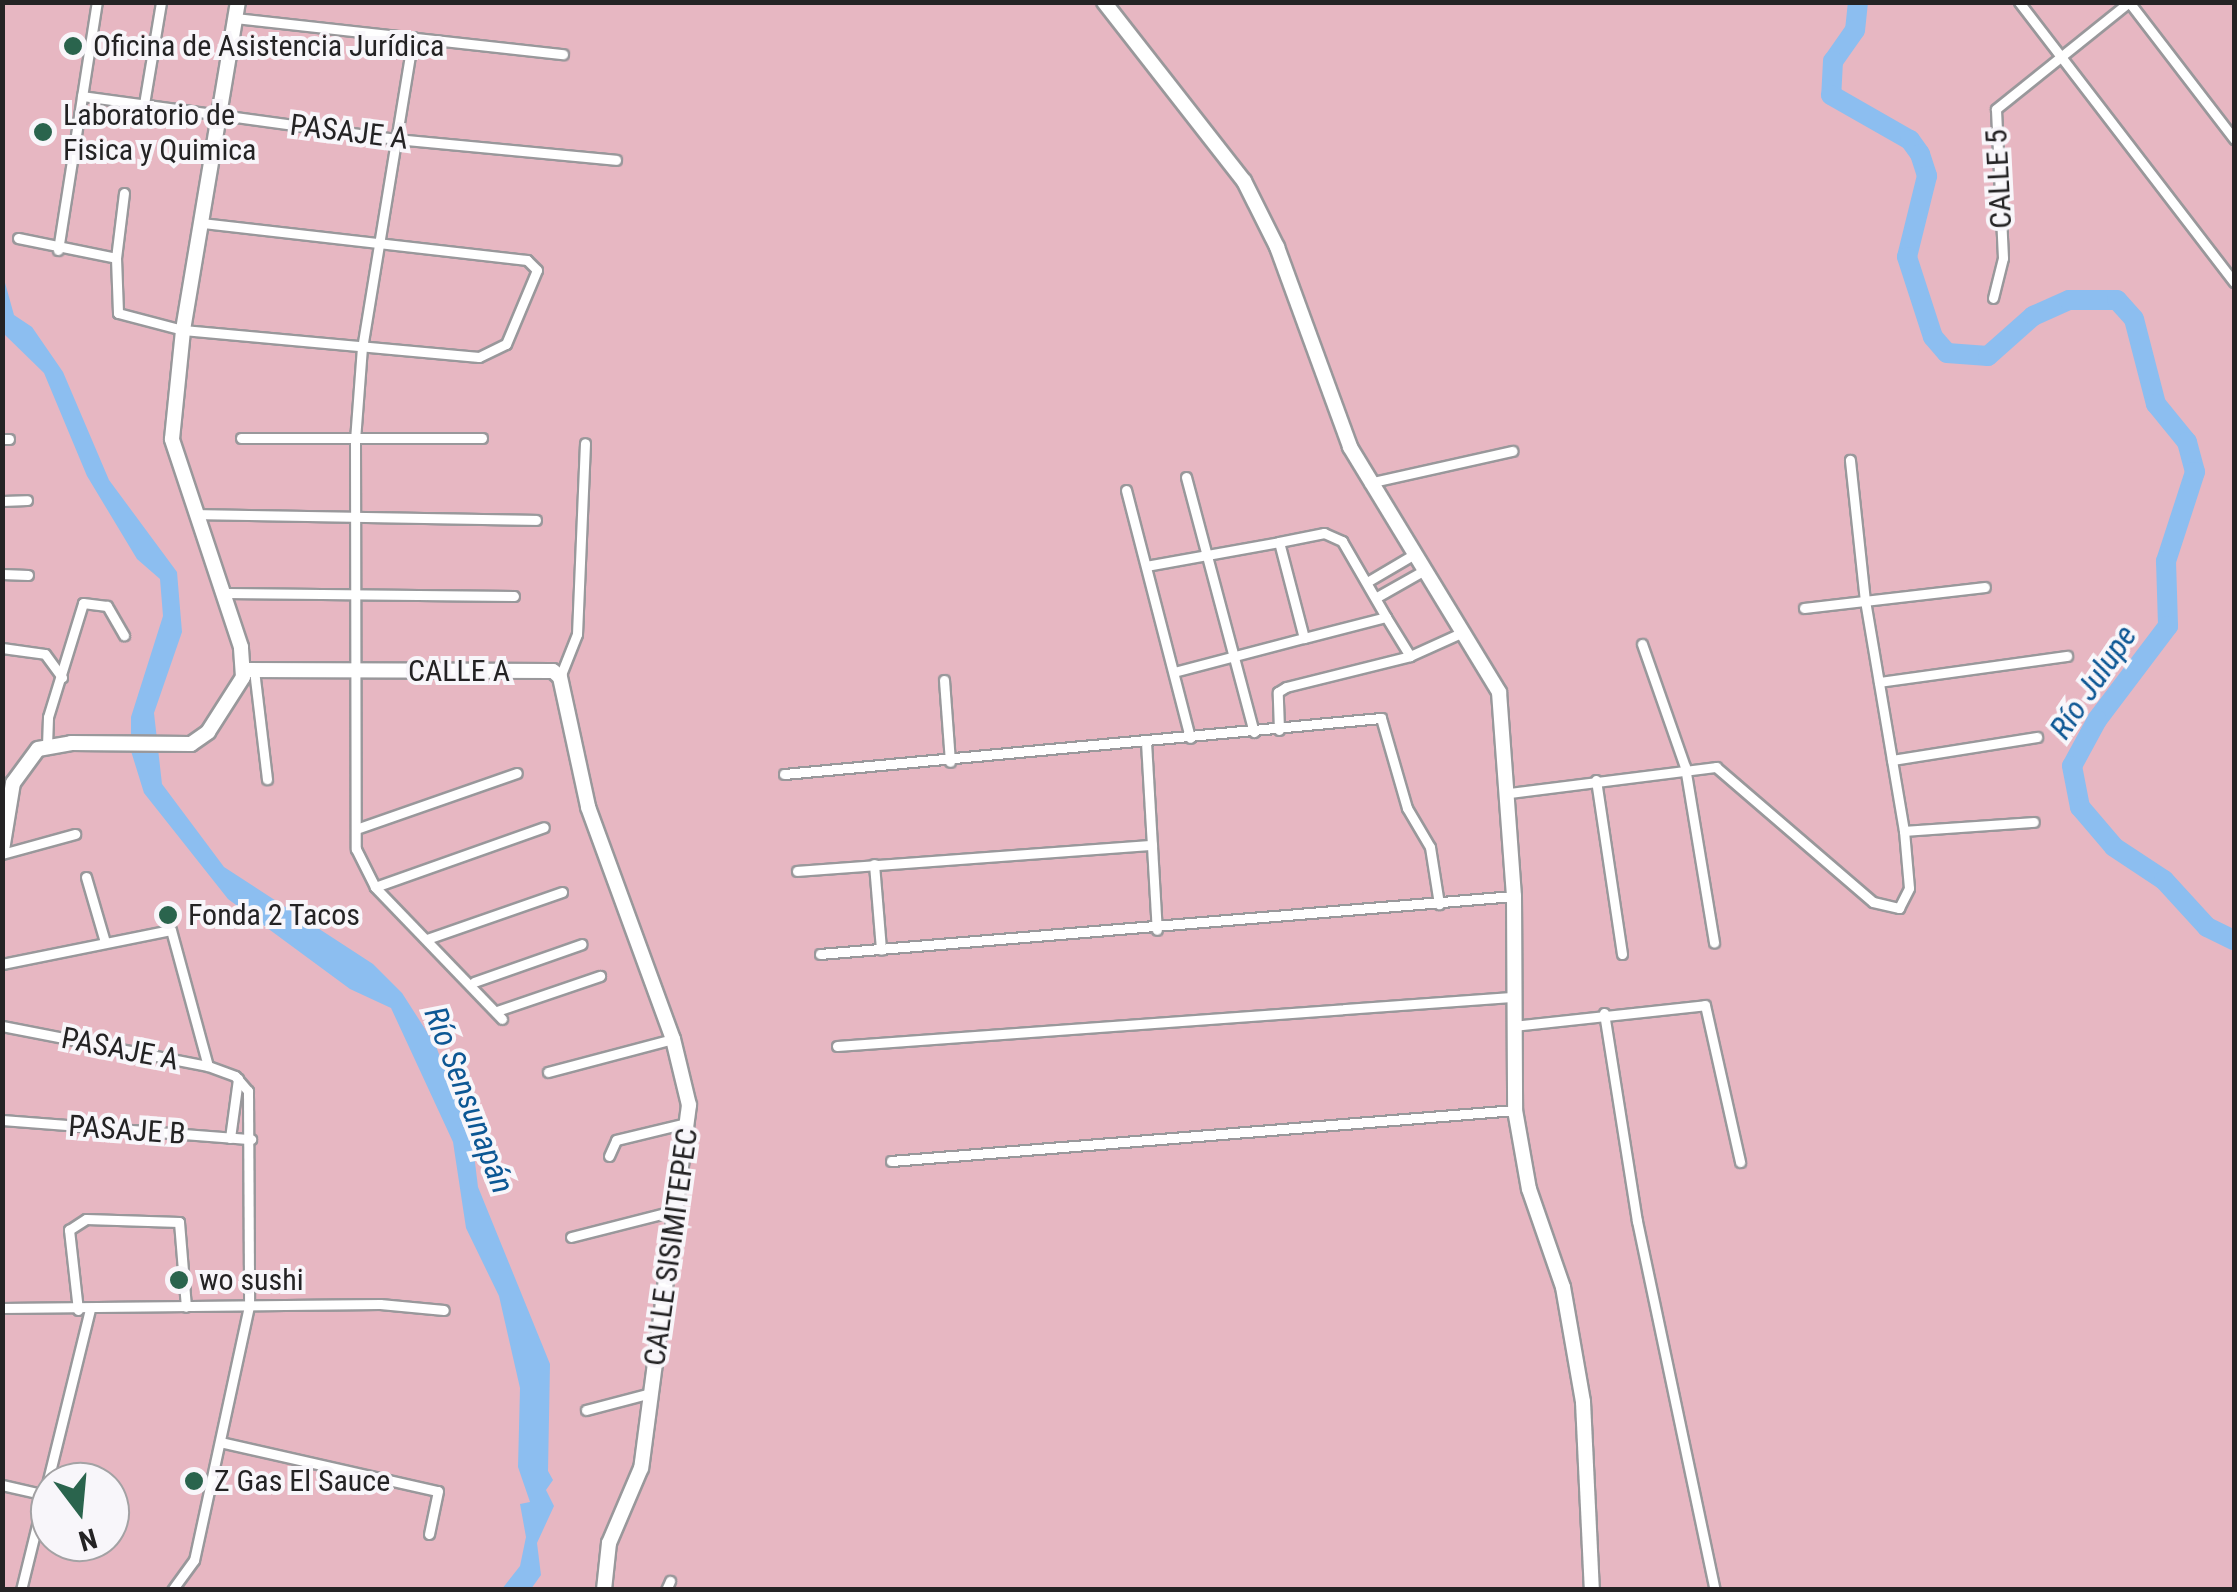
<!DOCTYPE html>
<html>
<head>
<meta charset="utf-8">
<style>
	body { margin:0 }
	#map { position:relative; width:2237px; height:1592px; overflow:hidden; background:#f8f6fa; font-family:"Roboto Condensed",sans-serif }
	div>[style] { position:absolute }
	.green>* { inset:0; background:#e7b7c2 }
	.water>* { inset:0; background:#8cbef0 }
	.river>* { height:20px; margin:-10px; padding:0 10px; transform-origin:10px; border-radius:10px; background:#8cbef0 }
	.roads { filter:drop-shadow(2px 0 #99989b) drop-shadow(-2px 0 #99989b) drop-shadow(0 2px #99989b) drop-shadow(0 -2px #99989b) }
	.street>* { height:9px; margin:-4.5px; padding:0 4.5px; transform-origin:4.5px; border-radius:4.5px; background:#fff }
	.secondary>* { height:14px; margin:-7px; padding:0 7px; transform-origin:7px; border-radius:7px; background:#fff }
	.dots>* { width:28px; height:28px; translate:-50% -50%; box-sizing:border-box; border:5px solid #f8f6fa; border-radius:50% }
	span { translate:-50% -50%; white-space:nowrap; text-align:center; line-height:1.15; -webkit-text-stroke:8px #f8f6fa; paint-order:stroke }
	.poi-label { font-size:30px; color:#242324 }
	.left { translate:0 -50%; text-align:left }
	.street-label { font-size:30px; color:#242324 }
	.water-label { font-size:32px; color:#0c5794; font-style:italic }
	.frame { position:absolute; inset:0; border:5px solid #242324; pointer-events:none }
	.north { position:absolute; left:30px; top:1462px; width:100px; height:100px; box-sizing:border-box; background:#f8f6fa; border:2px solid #a3a2a4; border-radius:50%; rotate:164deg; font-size:28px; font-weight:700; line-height:40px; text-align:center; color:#242324 }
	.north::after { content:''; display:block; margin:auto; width:35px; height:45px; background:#2a644d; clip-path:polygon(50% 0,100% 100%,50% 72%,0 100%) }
</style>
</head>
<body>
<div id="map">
	<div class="green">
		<i style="clip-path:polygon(evenodd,3px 3px,2234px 3px,2234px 1589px,3px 1590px,3px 3px,50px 1482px,110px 1482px,110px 1542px,50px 1542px,50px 1482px)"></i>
	</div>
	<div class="water">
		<i style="clip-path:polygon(2px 272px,14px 315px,32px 327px,63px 372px,109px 480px,177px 572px,182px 632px,154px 713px,162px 784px,224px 867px,373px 964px,402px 993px,436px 1046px,473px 1146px,478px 1187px,550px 1364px,548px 1471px,553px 1480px,546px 1490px,554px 1506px,537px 1543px,541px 1575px,531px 1589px,502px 1589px,520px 1566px,526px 1537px,520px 1504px,530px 1502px,518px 1467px,520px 1388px,499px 1296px,466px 1228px,453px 1142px,391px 1008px,350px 989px,228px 899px,144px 793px,131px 751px,131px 717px,163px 616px,160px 579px,137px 559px,87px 476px,44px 373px,3px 333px)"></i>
	</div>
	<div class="river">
		<i style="left:1858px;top:2px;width:28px;rotate:96deg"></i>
		<i style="left:1855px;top:30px;width:38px;rotate:125deg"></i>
		<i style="left:1833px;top:61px;width:34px;rotate:93deg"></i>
		<i style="left:1831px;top:95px;width:91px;rotate:29.7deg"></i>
		<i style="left:1910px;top:140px;width:17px;rotate:54deg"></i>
		<i style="left:1920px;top:154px;width:23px;rotate:72deg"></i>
		<i style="left:1927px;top:176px;width:83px;rotate:103.9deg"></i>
		<i style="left:1907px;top:257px;width:84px;rotate:72deg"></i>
		<i style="left:1933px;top:337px;width:21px;rotate:49deg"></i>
		<i style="left:1947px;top:353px;width:41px;rotate:4.2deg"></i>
		<i style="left:1988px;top:356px;width:60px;rotate:-41.6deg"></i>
		<i style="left:2033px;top:316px;width:39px;rotate:-24deg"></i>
		<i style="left:2069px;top:300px;width:48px"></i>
		<i style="left:2117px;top:300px;width:25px;rotate:48deg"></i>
		<i style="left:2134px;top:319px;width:88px;rotate:75.5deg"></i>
		<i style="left:2156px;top:404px;width:49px;rotate:50.8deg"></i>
		<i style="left:2187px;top:442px;width:31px;rotate:75deg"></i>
		<i style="left:2195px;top:472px;width:94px;rotate:108deg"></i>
		<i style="left:2166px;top:561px;width:65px;rotate:88.2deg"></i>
		<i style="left:2168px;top:626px;width:118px;rotate:127.1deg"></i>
		<i style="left:2097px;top:720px;width:52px;rotate:118.5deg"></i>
		<i style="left:2072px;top:766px;width:42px;rotate:79deg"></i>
		<i style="left:2080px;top:807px;width:52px;rotate:49.6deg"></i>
		<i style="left:2114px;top:847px;width:60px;rotate:33.4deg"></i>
		<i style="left:2164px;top:880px;width:64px;rotate:47.5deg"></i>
		<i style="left:2207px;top:927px;width:30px;rotate:26deg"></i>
	</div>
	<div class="roads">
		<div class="street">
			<i style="left:2019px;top:2px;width:353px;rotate:52.5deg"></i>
			<i style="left:2129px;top:2px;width:173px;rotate:52.5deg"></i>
			<i style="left:235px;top:18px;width:330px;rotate:6.3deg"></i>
			<i style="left:413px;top:37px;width:314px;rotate:99.3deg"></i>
			<i style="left:362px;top:347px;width:93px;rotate:94.3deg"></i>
			<i style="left:355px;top:440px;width:409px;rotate:89.9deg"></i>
			<i style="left:356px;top:849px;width:42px;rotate:63.4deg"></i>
			<i style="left:375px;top:887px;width:183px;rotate:46.1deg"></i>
			<i style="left:82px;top:96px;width:316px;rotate:7.8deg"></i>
			<i style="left:395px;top:139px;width:222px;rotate:5.4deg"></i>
			<i style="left:142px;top:116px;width:116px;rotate:-80.5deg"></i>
			<i style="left:124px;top:193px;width:65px;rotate:97deg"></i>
			<i style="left:116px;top:258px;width:55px;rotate:87.9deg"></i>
			<i style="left:118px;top:313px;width:67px;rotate:14.7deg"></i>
			<i style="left:183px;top:330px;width:297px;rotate:5.2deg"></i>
			<i style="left:479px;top:357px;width:30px;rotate:-26deg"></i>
			<i style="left:506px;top:344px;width:80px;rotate:-67.3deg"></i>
			<i style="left:537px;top:270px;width:14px;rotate:-135deg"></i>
			<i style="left:527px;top:260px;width:328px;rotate:-173.5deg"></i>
			<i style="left:18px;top:238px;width:100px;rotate:11.5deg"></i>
			<i style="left:58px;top:250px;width:251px;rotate:-81.1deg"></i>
			<i style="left:1993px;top:298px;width:41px;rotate:-76deg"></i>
			<i style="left:2003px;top:258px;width:149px;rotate:-92.7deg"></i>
			<i style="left:1996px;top:109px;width:171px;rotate:-38.8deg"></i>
			<i style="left:241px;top:438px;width:241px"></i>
			<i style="left:2px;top:439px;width:7px"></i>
			<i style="left:1186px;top:477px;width:264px;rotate:75.1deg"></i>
			<i style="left:1369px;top:483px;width:147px;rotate:-12.6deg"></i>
			<i style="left:1126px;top:490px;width:256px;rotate:75.5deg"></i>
			<i style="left:2px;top:501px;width:25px;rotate:-2deg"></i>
			<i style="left:195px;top:514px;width:341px;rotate:1deg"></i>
			<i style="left:1324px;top:533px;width:20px;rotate:24deg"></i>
			<i style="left:1342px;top:541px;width:88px;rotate:59.9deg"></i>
			<i style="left:1386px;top:617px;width:85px;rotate:165.6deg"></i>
			<i style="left:1304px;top:638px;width:99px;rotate:-104.6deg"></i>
			<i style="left:1279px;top:542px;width:46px;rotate:-11.3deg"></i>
			<i style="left:1146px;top:566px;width:135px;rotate:-10.2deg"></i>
			<i style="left:2px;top:574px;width:26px;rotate:2deg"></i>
			<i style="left:1367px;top:582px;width:51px;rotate:-30.6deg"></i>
			<i style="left:225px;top:593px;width:289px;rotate:0.6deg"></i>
			<i style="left:1377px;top:597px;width:51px;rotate:-29.6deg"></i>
			<i style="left:1804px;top:608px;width:182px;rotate:-6.6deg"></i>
			<i style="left:1386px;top:617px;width:46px;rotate:58.4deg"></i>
			<i style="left:1642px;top:644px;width:130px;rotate:70.7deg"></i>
			<i style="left:1685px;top:767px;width:178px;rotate:80.6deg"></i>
			<i style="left:2px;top:648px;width:43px;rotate:7.9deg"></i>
			<i style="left:45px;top:654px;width:29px;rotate:54deg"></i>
			<i style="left:254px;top:670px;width:110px;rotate:83.2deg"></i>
			<i style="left:1174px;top:672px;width:134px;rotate:-14.7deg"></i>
			<i style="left:560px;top:677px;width:46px;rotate:-68.4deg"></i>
			<i style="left:577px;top:634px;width:191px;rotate:-87.6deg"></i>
			<i style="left:944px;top:680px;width:82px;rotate:85.8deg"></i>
			<i style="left:1879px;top:682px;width:190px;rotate:-7.9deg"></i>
			<i style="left:1279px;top:730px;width:38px;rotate:-92deg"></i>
			<i style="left:1278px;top:692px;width:9px;rotate:-32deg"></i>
			<i style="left:1286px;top:687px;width:128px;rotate:-14deg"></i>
			<i style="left:1410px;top:656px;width:58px;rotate:-24.4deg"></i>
			<i style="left:1146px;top:742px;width:188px;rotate:86.7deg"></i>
			<i style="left:47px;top:746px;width:29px;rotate:-88deg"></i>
			<i style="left:48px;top:717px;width:119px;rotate:-72.9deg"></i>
			<i style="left:83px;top:603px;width:24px;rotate:7deg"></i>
			<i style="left:107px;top:606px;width:34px;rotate:60deg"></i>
			<i style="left:1892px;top:760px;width:147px;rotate:-9deg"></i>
			<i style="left:784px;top:774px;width:600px;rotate:-5.36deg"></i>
			<i style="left:1381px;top:718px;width:94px;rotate:73.9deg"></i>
			<i style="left:1407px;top:808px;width:45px;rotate:59.5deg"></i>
			<i style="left:1430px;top:847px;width:58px;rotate:81deg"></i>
			<i style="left:1596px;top:780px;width:176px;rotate:81.5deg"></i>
			<i style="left:1510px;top:793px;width:208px;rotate:-7.2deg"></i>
			<i style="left:1716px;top:767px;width:207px;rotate:40.7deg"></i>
			<i style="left:1873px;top:902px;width:27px;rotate:13deg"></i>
			<i style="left:1899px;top:908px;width:22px;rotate:-63deg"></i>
			<i style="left:1909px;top:888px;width:57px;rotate:-95deg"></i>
			<i style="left:1904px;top:831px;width:233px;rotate:-99.6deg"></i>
			<i style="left:1865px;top:601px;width:142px;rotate:-96.1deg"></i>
			<i style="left:359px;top:828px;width:167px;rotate:-19.2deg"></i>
			<i style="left:1904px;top:831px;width:130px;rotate:-4deg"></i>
			<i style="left:2px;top:854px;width:76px;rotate:-15.3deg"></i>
			<i style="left:874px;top:864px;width:86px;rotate:85.3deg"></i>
			<i style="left:797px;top:871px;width:356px;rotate:-4.2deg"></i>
			<i style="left:86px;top:877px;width:68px;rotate:73.7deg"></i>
			<i style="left:375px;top:887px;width:179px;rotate:-19.5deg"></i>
			<i style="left:427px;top:939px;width:143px;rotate:-19.2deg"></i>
			<i style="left:820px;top:954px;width:696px;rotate:-4.78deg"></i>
			<i style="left:2px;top:964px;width:172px;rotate:-11.4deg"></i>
			<i style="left:171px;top:930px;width:141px;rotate:74.8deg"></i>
			<i style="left:474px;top:982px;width:114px;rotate:-19.4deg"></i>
			<i style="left:497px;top:1011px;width:109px;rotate:-18.8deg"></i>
			<i style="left:1604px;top:1013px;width:211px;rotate:81deg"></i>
			<i style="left:1637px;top:1221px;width:377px;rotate:78.1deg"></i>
			<i style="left:2px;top:1026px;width:210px;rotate:11deg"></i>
			<i style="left:208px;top:1066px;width:29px;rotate:20deg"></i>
			<i style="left:235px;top:1076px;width:20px;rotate:49deg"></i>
			<i style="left:248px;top:1091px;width:215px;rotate:89.7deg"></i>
			<i style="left:249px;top:1306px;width:260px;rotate:102.2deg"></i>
			<i style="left:194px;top:1560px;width:37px;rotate:126deg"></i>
			<i style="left:1513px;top:1026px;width:193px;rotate:-6.2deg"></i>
			<i style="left:1705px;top:1005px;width:161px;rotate:77.4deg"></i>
			<i style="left:837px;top:1046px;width:676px;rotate:-4.16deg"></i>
			<i style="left:548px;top:1072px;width:129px;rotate:-14.8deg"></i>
			<i style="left:2px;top:1120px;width:250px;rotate:4.4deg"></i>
			<i style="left:230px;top:1138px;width:60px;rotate:-82.3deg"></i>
			<i style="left:609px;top:1156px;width:17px;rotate:-66deg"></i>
			<i style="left:616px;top:1140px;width:73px;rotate:-13.5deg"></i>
			<i style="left:891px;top:1161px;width:626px;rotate:-4.67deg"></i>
			<i style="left:571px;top:1237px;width:109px;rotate:-14.3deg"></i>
			<i style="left:2px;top:1308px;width:378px;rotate:-0.6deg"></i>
			<i style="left:380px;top:1304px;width:64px;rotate:5.4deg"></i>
			<i style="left:78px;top:1310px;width:81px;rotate:-96.4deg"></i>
			<i style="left:69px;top:1230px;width:20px;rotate:-33deg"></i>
			<i style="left:86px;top:1219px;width:93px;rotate:1.8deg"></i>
			<i style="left:179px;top:1222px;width:85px;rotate:85.3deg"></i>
			<i style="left:586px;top:1410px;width:67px;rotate:-14.7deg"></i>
			<i style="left:220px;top:1442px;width:223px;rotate:12.7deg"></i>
			<i style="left:438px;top:1491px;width:44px;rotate:101.8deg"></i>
			<i style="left:2px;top:1485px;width:49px;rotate:12.9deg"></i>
			<i style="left:21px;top:1590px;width:288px;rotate:-76.2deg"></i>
			<i style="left:666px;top:1590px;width:10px;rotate:-66deg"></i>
		</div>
		<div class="secondary">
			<i style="left:1104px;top:2px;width:227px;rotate:52deg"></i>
			<i style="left:1244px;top:181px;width:74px;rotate:63.4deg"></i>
			<i style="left:1277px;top:247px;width:213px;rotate:69.9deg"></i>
			<i style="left:1350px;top:447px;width:287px;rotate:58.7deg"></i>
			<i style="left:1499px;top:692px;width:205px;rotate:85.8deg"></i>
			<i style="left:1514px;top:896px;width:214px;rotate:89.7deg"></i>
			<i style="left:1515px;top:1110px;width:80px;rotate:80deg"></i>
			<i style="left:1529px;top:1189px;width:104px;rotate:70.9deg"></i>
			<i style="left:1563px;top:1287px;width:117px;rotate:80.1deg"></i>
			<i style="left:1583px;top:1402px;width:188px;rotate:87.3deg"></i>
			<i style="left:244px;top:670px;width:309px;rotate:0.2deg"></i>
			<i style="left:553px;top:671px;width:9px;rotate:41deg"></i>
			<i style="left:560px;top:677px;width:133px;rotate:77.8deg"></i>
			<i style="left:588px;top:807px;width:247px;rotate:69.9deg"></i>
			<i style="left:673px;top:1039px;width:68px;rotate:76.4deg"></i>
			<i style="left:689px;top:1105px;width:366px;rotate:97.5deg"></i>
			<i style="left:641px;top:1468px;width:82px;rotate:113.1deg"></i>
			<i style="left:609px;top:1543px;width:47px;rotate:96.1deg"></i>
			<i style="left:2px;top:850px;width:68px;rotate:-80.7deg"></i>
			<i style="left:13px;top:783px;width:42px;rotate:-53.7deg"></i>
			<i style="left:38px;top:749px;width:34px;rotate:-10deg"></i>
			<i style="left:71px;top:743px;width:120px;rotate:0.5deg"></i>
			<i style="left:191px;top:744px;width:21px;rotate:-35deg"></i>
			<i style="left:208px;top:732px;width:65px;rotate:-57.5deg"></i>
			<i style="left:243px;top:677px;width:30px;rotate:-94deg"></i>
			<i style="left:241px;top:647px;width:219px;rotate:-108.4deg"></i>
			<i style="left:172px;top:439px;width:110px;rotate:-84.2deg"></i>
			<i style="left:183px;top:330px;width:333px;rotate:-80.5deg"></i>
		</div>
	</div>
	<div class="dots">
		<i style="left:73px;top:46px;background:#2a644d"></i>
		<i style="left:43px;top:132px;background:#2a644d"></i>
		<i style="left:168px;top:915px;background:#2a644d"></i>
		<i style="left:179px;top:1280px;background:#2a644d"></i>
		<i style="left:194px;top:1481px;background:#2a644d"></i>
	</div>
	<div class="poi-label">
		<span class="left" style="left:93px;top:46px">Oficina de Asistencia Jurídica</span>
		<span class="left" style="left:63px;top:132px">Laboratorio de<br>Fisica y Quimica</span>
		<span class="left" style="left:188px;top:915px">Fonda 2 Tacos</span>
		<span class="left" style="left:199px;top:1280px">wo sushi</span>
		<span class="left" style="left:214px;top:1481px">Z Gas El Sauce</span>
	</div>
	<div class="street-label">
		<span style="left:349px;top:132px;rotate:7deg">PASAJE A</span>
		<span style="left:1999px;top:179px;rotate:-93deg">CALLE 5</span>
		<span style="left:459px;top:671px">CALLE A</span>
		<span style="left:120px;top:1049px;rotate:11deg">PASAJE A</span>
		<span style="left:127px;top:1130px;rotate:4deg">PASAJE B</span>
		<span style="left:671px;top:1247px;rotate:-82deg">CALLE SISIMITEPEC</span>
	</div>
	<div class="water-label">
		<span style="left:2093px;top:682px;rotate:-56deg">Río Julupe</span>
		<span style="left:469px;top:1100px;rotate:69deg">Río Sensunapán</span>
	</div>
	<div class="frame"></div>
	<div class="north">N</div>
</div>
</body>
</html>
